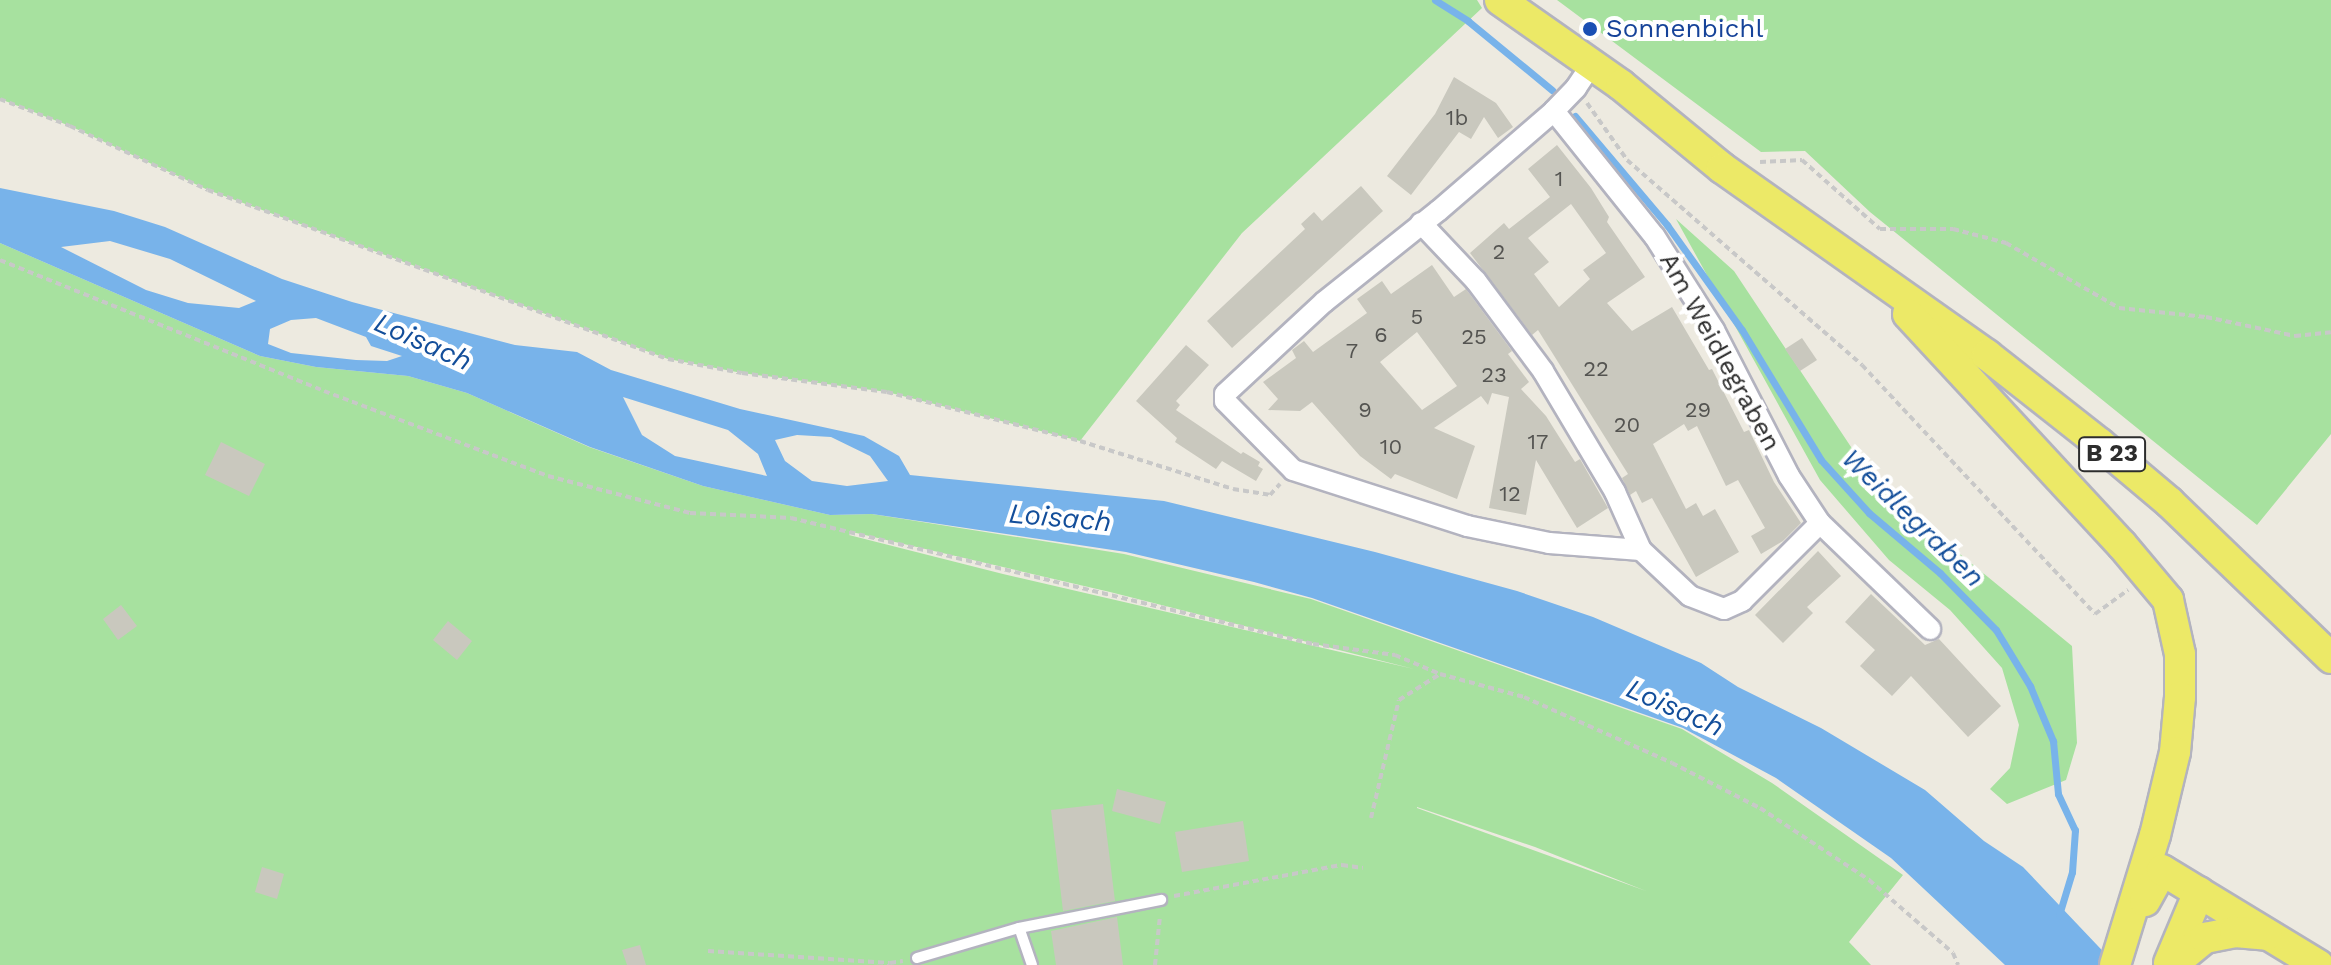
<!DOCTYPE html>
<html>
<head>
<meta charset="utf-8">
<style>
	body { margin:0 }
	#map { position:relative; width:2331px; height:965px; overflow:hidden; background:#edeae0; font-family:"Work Sans",sans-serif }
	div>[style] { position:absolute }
	.green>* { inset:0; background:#a7e19f }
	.water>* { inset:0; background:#78b3ea }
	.stream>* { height:7px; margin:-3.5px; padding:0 3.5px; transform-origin:3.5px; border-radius:3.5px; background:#78b3ea }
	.building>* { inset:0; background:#c9c8be }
	.path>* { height:4px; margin-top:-2px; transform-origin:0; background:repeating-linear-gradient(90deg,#c8c8c8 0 6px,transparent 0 10px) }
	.roads { filter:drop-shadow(2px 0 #b3b3bf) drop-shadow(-2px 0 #b3b3bf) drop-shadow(0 2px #b3b3bf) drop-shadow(0 -2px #b3b3bf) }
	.service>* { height:10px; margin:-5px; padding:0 5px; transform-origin:5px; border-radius:5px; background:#fff }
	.minor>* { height:20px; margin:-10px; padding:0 10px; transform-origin:10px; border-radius:10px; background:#fff }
	.primary>* { height:30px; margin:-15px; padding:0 15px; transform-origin:15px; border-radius:15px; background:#ece967 }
	.dots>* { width:22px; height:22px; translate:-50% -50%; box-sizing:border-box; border:4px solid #fff; border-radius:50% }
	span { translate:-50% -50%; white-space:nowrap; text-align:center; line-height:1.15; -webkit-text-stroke:8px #fff; paint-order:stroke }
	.number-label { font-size:22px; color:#545451 }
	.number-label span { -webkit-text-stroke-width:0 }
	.shield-label span { padding:2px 6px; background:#fff; border:2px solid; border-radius:6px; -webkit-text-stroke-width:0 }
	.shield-label { font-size:24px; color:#2d2d2d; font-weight:700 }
	.transit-label { font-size:26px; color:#164399 }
	.left { translate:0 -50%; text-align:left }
	.street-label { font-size:26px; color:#2d2d2d }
	.water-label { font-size:28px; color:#134e9a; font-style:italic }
</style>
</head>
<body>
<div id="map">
	<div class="green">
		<i style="clip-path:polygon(0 0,1477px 0,1482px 8px,1242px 233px,1080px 441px,887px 392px,742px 373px,668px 359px,208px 190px,70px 126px,0 99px)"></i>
		<i style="clip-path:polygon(1557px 0,2331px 0,2331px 434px,2257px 525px,1870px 212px,1805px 151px,1761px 152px)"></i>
		<i style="clip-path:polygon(1676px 219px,1734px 271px,1877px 486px,2072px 646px,2077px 743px,2066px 780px,2007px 804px,1990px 789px,2010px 768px,2019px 725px,2002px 668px,1950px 610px,1889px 560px,1820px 480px)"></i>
		<i style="clip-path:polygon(evenodd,0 243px,260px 356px,316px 367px,408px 376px,467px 393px,589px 447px,703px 486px,830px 515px,872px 514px,1124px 554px,1311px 599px,1682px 729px,1772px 783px,1903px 875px,1849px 942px,1871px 965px,0 965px,0 243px,852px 532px,1110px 592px,1414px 669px,1003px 574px,849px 535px,852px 532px,0 243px,1417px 807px,1535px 847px,1646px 891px,1417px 808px,1417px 807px)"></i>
	</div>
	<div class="water">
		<i style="clip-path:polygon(evenodd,0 188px,114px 211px,165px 227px,282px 279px,352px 302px,515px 345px,577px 352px,611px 370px,740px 409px,864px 436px,899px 456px,910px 475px,1164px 501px,1375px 552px,1517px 591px,1593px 617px,1701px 663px,1738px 687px,1821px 728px,1925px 790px,1984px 841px,2023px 867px,2116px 965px,2005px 965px,1891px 858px,1776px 778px,1683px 728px,1312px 598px,1254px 582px,1126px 552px,872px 514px,830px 515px,703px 486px,590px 447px,467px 393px,408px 376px,316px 367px,260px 356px,0 243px,0 188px,110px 241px,170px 259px,256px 301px,239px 308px,188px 303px,146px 290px,61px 247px,110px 241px,0 188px,316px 318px,366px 337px,371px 346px,402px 356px,387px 361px,356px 360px,291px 353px,268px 344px,270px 329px,291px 320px,316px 318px,0 188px,623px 397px,728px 430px,758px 454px,767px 476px,675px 456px,642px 435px,623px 397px,0 188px,797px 435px,831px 437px,870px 456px,888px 481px,847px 486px,812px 481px,785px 461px,775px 440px,797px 435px)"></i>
	</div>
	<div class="stream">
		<i style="left:1435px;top:0;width:39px;rotate:32deg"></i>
		<i style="left:1468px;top:21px;width:109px;rotate:39.4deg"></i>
		<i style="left:1575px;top:116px;width:143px;rotate:49.8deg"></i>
		<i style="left:1667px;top:225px;width:129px;rotate:54.5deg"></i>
		<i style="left:1742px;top:330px;width:152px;rotate:58.7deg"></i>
		<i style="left:1821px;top:460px;width:72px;rotate:47.8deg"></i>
		<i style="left:1869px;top:513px;width:93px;rotate:40.2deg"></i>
		<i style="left:1940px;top:573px;width:80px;rotate:45.5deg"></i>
		<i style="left:1996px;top:630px;width:66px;rotate:58.7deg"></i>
		<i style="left:2030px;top:686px;width:60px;rotate:67.3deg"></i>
		<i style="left:2053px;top:741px;width:53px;rotate:84.6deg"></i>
		<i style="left:2058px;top:794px;width:40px;rotate:65deg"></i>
		<i style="left:2075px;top:830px;width:42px;rotate:94.1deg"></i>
		<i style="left:2072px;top:872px;width:45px;rotate:106.8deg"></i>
	</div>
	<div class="building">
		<i style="clip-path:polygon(1454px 77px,1496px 103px,1513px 127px,1498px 138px,1484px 117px,1471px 139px,1459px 132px,1411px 195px,1387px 176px,1435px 114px)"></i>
		<i style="clip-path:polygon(evenodd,1557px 145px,1591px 188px,1609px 217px,1607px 222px,1645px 277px,1607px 303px,1632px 331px,1672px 307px,1709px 370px,1712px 369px,1744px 432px,1749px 430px,1774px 482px,1801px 523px,1783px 541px,1761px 554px,1751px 536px,1765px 528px,1738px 480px,1726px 486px,1697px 426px,1688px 431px,1684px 424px,1653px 444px,1686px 509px,1696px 503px,1703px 516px,1715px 509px,1739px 552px,1696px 577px,1652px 498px,1642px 503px,1636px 491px,1630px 495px,1622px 478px,1628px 474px,1538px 330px,1532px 335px,1470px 253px,1504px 223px,1509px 229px,1550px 197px,1528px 169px,1557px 145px,1571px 204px,1606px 253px,1583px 270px,1590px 279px,1559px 307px,1534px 274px,1549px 262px,1528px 238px,1571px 204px)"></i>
		<i style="clip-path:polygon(1361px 186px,1383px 211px,1232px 348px,1207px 321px,1305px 229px,1301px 224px,1314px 212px,1322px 221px)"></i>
		<i style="clip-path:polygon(evenodd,1432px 265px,1454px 297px,1466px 289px,1512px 351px,1508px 354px,1529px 382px,1521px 389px,1546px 416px,1575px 462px,1580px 459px,1608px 508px,1577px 528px,1536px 460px,1526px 515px,1489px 508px,1509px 397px,1492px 393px,1488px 405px,1481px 396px,1434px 428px,1475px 446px,1457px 499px,1395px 474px,1391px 479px,1360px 456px,1312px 402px,1300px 411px,1268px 410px,1278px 399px,1263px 382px,1296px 358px,1292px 350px,1304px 341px,1313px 352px,1367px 313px,1357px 299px,1382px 281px,1391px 294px,1432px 265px,1417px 332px,1457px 386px,1422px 410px,1380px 362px,1417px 332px)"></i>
		<i style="clip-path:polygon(1802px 338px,1817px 360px,1800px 371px,1785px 349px)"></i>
		<i style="clip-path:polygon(1186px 345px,1209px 365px,1176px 401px,1180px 405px,1176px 410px,1241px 454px,1243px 452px,1260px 462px,1258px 466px,1263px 469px,1256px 481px,1222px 461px,1216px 469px,1175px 442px,1177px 438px,1136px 401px)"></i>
		<i style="clip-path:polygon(221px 442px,265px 464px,249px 496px,205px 475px)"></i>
		<i style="clip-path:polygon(1818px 551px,1841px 576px,1807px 607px,1813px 613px,1783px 643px,1755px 615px)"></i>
		<i style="clip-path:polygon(1871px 594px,1925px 645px,1939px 639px,2001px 706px,1968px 737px,1911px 676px,1892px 696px,1860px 666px,1875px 650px,1845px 622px)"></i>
		<i style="clip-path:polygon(121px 605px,137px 626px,118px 640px,103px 619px)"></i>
		<i style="clip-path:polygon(448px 621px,472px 641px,457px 660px,433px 640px)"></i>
		<i style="clip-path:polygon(1117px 789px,1166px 802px,1160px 824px,1112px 811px)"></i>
		<i style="clip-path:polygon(1103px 804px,1115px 901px,1063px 911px,1051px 810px)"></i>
		<i style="clip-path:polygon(1243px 821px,1249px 861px,1182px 872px,1175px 832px)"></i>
		<i style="clip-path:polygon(262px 867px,284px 874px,277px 899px,255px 892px)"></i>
		<i style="clip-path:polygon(1117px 917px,1123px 965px,1056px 965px,1051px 931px)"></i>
		<i style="clip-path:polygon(640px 945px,646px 965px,627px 965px,622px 950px)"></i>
	</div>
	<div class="path">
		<i style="left:0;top:99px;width:75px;rotate:21.1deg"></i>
		<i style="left:70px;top:126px;width:152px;rotate:24.9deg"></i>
		<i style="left:208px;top:190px;width:490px;rotate:20.2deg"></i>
		<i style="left:668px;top:359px;width:75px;rotate:10.7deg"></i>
		<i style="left:742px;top:373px;width:146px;rotate:7.5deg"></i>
		<i style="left:887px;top:392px;width:199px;rotate:14.2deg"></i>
		<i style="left:1080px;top:441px;width:160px;rotate:17.4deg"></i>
		<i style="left:1233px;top:489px;width:37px;rotate:9deg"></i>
		<i style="left:1270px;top:495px;width:15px;rotate:-48deg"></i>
		<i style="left:1587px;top:103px;width:70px;rotate:54.9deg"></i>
		<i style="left:1627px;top:160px;width:312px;rotate:41.1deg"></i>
		<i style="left:1862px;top:365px;width:341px;rotate:46.9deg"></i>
		<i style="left:2095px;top:614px;width:41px;rotate:-36deg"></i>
		<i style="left:1760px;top:162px;width:42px;rotate:-2.7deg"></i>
		<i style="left:1802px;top:160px;width:104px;rotate:41.5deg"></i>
		<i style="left:1880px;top:229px;width:73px"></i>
		<i style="left:1953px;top:229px;width:55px;rotate:14.8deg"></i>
		<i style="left:2006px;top:243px;width:130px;rotate:29.9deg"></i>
		<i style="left:2119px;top:308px;width:87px;rotate:5.9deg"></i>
		<i style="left:2206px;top:317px;width:91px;rotate:12.1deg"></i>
		<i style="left:2295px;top:336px;width:36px;rotate:-6deg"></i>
		<i style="left:0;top:260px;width:349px;rotate:22deg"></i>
		<i style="left:324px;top:391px;width:240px;rotate:20.8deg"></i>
		<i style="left:548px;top:476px;width:147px;rotate:14.6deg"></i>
		<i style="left:690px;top:513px;width:101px;rotate:2.8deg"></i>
		<i style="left:791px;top:518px;width:537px;rotate:13.57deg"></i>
		<i style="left:1313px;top:644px;width:83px;rotate:7.6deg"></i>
		<i style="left:1395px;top:655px;width:49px;rotate:22.9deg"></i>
		<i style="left:1371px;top:818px;width:121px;rotate:-76.7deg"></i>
		<i style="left:1399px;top:700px;width:49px;rotate:-32.4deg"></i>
		<i style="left:1440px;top:674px;width:87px;rotate:15.3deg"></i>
		<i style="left:1524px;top:697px;width:162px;rotate:24deg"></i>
		<i style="left:1672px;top:763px;width:99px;rotate:27.1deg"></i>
		<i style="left:1760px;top:808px;width:131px;rotate:33.4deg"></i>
		<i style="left:1869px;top:880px;width:111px;rotate:41deg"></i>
		<i style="left:1953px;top:953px;width:13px;rotate:67deg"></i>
		<i style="left:1174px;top:896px;width:171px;rotate:-10.5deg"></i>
		<i style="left:1342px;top:865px;width:21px;rotate:8deg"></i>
		<i style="left:708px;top:951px;width:182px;rotate:3.8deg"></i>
		<i style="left:890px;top:963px;width:13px;rotate:-9deg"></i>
		<i style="left:1155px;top:965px;width:49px;rotate:-84.2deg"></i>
	</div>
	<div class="roads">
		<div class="service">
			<i style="left:917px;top:958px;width:106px;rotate:-16.4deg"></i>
			<i style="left:1032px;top:965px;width:39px;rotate:-109deg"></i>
			<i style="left:1019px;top:928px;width:145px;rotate:-11.2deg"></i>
		</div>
		<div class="minor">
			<i style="left:1592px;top:64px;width:29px;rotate:124deg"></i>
			<i style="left:1576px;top:88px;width:32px;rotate:134deg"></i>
			<i style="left:1554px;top:111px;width:153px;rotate:139.2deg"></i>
			<i style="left:1438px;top:211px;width:146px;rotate:141.4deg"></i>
			<i style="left:1324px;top:302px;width:135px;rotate:137.1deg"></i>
			<i style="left:1225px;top:394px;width:7px;rotate:90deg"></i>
			<i style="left:1225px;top:401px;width:97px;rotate:45.4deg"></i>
			<i style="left:1293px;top:470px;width:183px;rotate:17.8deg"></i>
			<i style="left:1467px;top:526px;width:84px;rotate:11.7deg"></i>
			<i style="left:1549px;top:543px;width:92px;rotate:4.4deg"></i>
			<i style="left:1641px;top:550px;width:67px;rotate:43.2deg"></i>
			<i style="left:1690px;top:596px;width:36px;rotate:21deg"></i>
			<i style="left:1724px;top:609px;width:20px;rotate:-24deg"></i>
			<i style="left:1742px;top:601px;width:110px;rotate:-45deg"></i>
			<i style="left:1554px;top:111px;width:161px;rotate:51.3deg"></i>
			<i style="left:1655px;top:237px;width:110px;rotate:57.6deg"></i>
			<i style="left:1714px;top:330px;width:164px;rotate:62.8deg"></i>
			<i style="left:1789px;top:476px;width:56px;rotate:56.6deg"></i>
			<i style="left:1820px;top:523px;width:153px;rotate:43.9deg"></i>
			<i style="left:1421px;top:223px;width:80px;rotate:46.5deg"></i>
			<i style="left:1476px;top:281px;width:112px;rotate:53.3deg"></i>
			<i style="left:1543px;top:371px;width:141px;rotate:59.2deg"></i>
			<i style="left:1615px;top:492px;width:64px;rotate:65.9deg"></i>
		</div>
		<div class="primary">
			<i style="left:1500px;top:0;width:148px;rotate:35.1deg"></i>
			<i style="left:1621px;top:85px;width:131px;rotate:39.4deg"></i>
			<i style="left:1722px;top:168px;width:324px;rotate:35.2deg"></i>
			<i style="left:1987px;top:355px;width:142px;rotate:38.2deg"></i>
			<i style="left:2099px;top:443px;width:92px;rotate:40.1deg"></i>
			<i style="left:2169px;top:502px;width:225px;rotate:43.9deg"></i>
			<i style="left:1908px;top:314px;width:315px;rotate:47.2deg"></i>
			<i style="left:2122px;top:545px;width:72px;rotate:50.1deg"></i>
			<i style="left:2168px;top:600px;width:55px;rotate:77.5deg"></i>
			<i style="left:2180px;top:654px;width:43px;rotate:90deg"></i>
			<i style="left:2180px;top:697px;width:55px;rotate:95.2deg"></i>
			<i style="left:2175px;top:752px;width:85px;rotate:103.5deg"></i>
			<i style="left:2155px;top:835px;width:136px;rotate:107.1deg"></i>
			<i style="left:2145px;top:901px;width:35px;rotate:-61deg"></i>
			<i style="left:2162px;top:870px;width:183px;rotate:31.3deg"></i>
			<i style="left:2169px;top:963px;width:77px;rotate:-67.1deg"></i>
			<i style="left:2172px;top:965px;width:43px;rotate:-39.3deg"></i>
			<i style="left:2205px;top:938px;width:31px;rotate:-11deg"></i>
			<i style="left:2235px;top:932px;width:32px;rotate:5deg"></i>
		</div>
	</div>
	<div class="dots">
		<i style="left:1590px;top:29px;background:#1a4fb4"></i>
	</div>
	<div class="number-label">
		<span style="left:1457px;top:118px">1b</span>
		<span style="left:1559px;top:179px">1</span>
		<span style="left:1499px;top:252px">2</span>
		<span style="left:1417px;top:317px">5</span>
		<span style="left:1381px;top:335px">6</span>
		<span style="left:1474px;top:337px">25</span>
		<span style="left:1352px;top:351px">7</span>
		<span style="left:1596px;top:369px">22</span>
		<span style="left:1494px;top:375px">23</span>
		<span style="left:1365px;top:410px">9</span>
		<span style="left:1698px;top:410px">29</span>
		<span style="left:1627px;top:425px">20</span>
		<span style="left:1538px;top:442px">17</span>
		<span style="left:1391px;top:447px">10</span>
		<span style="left:1510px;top:494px">12</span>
	</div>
	<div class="shield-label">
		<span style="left:2112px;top:454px">B 23</span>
	</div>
	<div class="transit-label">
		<span class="left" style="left:1606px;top:29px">Sonnenbichl</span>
	</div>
	<div class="street-label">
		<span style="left:1720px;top:352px;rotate:61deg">Am Weidlegraben</span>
	</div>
	<div class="water-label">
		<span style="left:423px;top:342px;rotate:24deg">Loisach</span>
		<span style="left:1060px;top:518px;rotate:5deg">Loisach</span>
		<span style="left:1913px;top:518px;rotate:44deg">Weidlegraben</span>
		<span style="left:1675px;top:708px;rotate:24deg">Loisach</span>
	</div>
</div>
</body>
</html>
